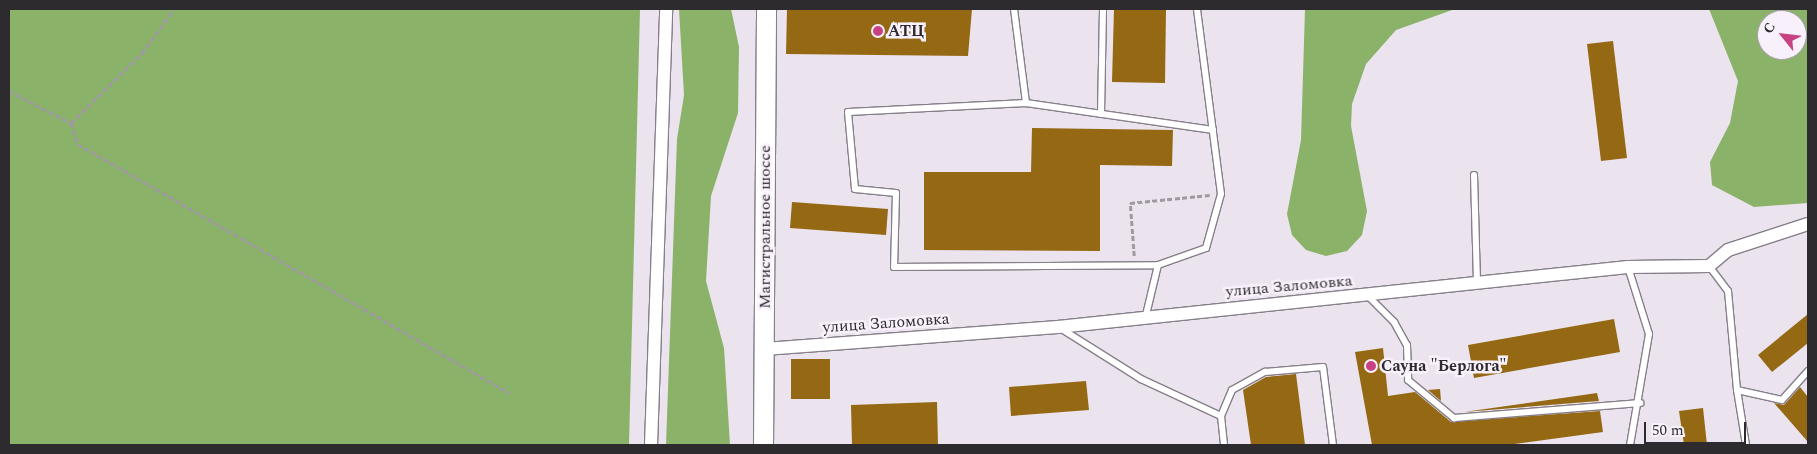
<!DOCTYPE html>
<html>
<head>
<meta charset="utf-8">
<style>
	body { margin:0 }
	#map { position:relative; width:1817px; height:454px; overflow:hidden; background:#ebe3ee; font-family:Spectral,serif }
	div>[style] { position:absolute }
	.forest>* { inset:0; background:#8ab269 }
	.building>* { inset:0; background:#956813 }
	.path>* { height:2.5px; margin-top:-1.25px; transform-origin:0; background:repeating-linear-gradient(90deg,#9f99a1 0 5px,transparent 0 7.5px) }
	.roads { filter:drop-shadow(1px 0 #867f89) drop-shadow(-1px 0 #867f89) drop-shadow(0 1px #867f89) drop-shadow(0 -1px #867f89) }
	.service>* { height:6px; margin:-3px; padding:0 3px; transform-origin:3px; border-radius:3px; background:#fff }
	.minor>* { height:12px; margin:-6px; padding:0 6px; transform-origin:6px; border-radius:6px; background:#fff }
	.primary>* { height:19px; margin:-9.5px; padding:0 9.5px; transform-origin:9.5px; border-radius:9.5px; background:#fff }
	.dots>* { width:14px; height:14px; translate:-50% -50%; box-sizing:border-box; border:2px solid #f8f0fb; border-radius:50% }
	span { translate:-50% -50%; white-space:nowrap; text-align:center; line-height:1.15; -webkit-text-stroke:5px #f8f0fb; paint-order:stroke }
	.poi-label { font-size:16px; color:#2e2b2f; font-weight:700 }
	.left { translate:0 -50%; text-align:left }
	.street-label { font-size:16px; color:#2e2b2f }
	.frame { position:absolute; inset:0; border:10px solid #2e2b2f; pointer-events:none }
	.north { position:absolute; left:1757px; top:10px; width:50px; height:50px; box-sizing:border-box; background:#f8f0fb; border:1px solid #a7a1a9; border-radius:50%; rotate:299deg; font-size:14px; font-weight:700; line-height:20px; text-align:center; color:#2e2b2f }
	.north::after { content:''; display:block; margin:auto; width:18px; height:22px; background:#c84180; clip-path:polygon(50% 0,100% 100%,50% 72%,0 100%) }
	.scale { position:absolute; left:1644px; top:422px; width:102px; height:22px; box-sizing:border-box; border:2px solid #2e2b2f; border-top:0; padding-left:6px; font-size:15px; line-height:18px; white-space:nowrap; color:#2e2b2f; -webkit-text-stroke:4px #f8f0fb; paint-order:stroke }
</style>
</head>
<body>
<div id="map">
	<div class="forest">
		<i style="clip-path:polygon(9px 9px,640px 9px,629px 445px,9px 445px)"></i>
		<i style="clip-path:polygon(679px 9px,731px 9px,739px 47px,738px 113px,711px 196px,706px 281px,724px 348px,730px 445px,666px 445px,677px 139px,684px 95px)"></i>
		<i style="clip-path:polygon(1305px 9px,1455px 9px,1396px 30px,1366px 64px,1352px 104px,1351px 126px,1367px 211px,1362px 235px,1347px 251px,1326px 256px,1306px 250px,1292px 235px,1287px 214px,1301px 140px)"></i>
		<i style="clip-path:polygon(evenodd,1709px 9px,1808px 9px,1808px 203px,1754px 207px,1712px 185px,1710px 162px,1730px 123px,1738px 81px,1709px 9px,1767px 20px,1797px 20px,1797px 50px,1767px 50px,1767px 20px)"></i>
	</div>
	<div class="building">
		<i style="clip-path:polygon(787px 9px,972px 9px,968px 56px,786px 54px)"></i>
		<i style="clip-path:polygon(1114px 9px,1166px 9px,1165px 83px,1112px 82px)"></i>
		<i style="clip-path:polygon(1613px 41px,1627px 158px,1601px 161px,1587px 44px)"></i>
		<i style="clip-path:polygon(1032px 128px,1173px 130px,1172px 166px,1100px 165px,1100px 251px,924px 250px,924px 172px,1031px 172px)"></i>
		<i style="clip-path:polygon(792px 202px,888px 209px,886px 235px,790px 228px)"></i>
		<i style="clip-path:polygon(1808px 314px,1808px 343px,1772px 372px,1758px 355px)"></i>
		<i style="clip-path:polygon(1614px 319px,1620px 352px,1474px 378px,1468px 345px)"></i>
		<i style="clip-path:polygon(1383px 348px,1388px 396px,1415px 392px,1451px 422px,1600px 411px,1603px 432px,1507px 445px,1372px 445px,1355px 352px)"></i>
		<i style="clip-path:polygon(791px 359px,830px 359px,830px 399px,791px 399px)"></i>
		<i style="clip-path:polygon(1296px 374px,1305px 445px,1251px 445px,1243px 390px,1266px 377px)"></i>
		<i style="clip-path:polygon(1086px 381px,1089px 410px,1011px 416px,1009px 387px)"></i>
		<i style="clip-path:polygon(1800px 387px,1808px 397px,1808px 442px,1774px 403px,1784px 405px)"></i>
		<i style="clip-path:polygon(1440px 389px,1441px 401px,1428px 390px)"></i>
		<i style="clip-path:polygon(1597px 393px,1599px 401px,1464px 412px)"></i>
		<i style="clip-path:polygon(937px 402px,938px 445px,852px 445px,851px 405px)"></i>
		<i style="clip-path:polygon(1703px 408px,1707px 445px,1684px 445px,1679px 411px)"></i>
	</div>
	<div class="path">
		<i style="left:9px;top:91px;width:70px;rotate:27.3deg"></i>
		<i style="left:71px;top:123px;width:100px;rotate:-44.6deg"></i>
		<i style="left:142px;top:53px;width:54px;rotate:-54deg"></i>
		<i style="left:71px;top:123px;width:22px;rotate:72deg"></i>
		<i style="left:78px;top:144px;width:498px;rotate:30deg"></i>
		<i style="left:1134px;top:256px;width:53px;rotate:-94.3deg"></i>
		<i style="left:1130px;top:203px;width:80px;rotate:-5.7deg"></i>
	</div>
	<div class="roads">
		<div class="service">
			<i style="left:1014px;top:9px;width:95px;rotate:82.7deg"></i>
			<i style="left:1026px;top:103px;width:178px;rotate:177.1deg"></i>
			<i style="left:848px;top:112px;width:77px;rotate:84.8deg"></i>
			<i style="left:855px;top:189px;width:41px;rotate:5.6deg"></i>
			<i style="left:896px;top:193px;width:74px;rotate:91.5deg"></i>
			<i style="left:894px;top:267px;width:264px;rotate:-0.4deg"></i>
			<i style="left:1026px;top:103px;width:189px;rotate:8.2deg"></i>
			<i style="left:1101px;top:114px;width:105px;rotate:-88.9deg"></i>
			<i style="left:1474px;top:175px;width:107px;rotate:88.4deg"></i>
			<i style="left:1709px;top:266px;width:31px;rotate:53deg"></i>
			<i style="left:1728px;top:291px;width:99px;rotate:84.8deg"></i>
			<i style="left:1737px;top:390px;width:46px;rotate:12.5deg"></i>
			<i style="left:1782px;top:400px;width:39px;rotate:-48deg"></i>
			<i style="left:1628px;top:267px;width:70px;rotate:72.6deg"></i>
			<i style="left:1649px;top:334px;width:113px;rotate:99.7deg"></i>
			<i style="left:1368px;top:296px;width:37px;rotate:45deg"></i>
			<i style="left:1394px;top:322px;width:26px;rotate:61deg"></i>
			<i style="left:1407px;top:345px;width:35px;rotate:88deg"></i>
			<i style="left:1408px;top:380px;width:60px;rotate:39.6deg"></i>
			<i style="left:1454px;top:418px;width:187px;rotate:-4.6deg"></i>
			<i style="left:1146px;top:315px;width:51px;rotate:-76.5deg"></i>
			<i style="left:1158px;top:265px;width:51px;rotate:-19.5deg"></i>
			<i style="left:1206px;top:248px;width:56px;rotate:-74.5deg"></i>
			<i style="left:1221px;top:194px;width:187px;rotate:-97.4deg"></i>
			<i style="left:1060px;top:328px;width:96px;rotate:32.2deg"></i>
			<i style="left:1141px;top:379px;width:88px;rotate:24.8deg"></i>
			<i style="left:1221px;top:416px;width:29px;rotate:84deg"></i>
			<i style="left:1737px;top:390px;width:56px;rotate:80.7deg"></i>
			<i style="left:1221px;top:416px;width:28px;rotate:-67deg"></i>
			<i style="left:1232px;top:390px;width:38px;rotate:-29deg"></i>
			<i style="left:1265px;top:372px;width:58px;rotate:-4.9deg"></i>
			<i style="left:1323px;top:367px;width:79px;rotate:82.7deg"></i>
		</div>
		<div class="minor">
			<i style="left:764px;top:349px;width:295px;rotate:-4.3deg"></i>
			<i style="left:1058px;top:327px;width:573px;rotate:-6.01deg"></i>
			<i style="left:1628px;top:267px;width:81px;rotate:-0.7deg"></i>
			<i style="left:1709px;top:266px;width:25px;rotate:-40deg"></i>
			<i style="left:1728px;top:250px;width:84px;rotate:-18deg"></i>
			<i style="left:651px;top:445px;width:436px;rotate:-88deg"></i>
		</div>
		<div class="primary">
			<i style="left:763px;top:445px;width:436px;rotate:-89.6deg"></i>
		</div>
	</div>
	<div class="dots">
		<i style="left:878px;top:31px;background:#c84180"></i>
		<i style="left:1371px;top:366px;background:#c84180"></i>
	</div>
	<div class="poi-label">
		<span class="left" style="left:888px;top:31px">АТЦ</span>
		<span class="left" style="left:1381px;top:366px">Сауна "Берлога"</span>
	</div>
	<div class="street-label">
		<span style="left:765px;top:227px;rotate:-90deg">Магистральное шоссе</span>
		<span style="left:1289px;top:286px;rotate:-5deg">улица Заломовка</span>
		<span style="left:886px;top:323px;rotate:-4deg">улица Заломовка</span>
	</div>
	<div class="frame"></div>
	<div class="north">С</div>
	<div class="scale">50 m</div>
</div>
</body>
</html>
